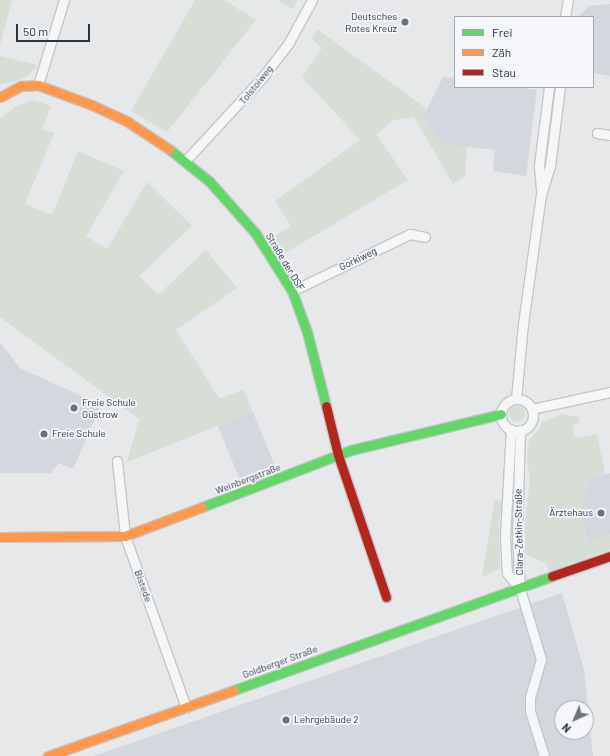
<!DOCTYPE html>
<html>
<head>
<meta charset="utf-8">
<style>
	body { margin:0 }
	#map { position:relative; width:610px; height:756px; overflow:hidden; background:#e6e8ea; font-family:Barlow,sans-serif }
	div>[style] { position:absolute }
	.built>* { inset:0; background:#d4d7dd }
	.green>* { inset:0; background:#d6ded6 }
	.round { border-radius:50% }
	.roads { filter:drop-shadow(1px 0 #c4c6c8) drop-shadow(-1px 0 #c4c6c8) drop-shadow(0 1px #c4c6c8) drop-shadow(0 -1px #c4c6c8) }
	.street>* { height:9px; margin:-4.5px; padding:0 4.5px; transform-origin:4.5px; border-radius:4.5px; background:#f5f6f7 }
	.street>.ring { margin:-4.5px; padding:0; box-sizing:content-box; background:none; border:9px solid #f5f6f7; border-radius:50% }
	.fast>* { height:9px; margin:-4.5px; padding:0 4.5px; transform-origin:4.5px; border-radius:4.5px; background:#63d668 }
	.slow>* { height:9px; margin:-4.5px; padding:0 4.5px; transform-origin:4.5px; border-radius:4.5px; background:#ff974d }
	.jam>* { height:9px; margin:-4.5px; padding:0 4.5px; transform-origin:4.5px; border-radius:4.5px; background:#b3261e }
	.dots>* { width:11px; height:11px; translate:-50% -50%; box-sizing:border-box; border:2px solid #f4f6f9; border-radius:50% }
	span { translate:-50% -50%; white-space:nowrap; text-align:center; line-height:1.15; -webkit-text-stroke:3.5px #f4f6f9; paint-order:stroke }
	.poi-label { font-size:10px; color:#2b3445 }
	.right { translate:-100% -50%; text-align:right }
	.left { translate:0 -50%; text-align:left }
	.street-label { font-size:10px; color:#2b3445 }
	.legend { position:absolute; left:454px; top:16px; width:140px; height:72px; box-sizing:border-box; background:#f4f6f9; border:1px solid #a4a8b1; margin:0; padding:5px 7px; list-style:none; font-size:12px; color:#2b3445 }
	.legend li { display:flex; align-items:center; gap:8px; height:20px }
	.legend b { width:20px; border:1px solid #a4a8b1 }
	.north { position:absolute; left:554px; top:700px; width:40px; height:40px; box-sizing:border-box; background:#f4f6f9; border:1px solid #a4a8b1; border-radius:50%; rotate:224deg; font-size:11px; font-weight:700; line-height:16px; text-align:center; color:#2b3445 }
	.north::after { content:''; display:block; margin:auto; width:14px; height:18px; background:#6c737f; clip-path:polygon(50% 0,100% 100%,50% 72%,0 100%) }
	.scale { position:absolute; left:16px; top:24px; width:74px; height:18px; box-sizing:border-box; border:2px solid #2b3445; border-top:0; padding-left:5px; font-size:12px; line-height:14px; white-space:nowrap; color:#2b3445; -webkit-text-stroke:3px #f4f6f9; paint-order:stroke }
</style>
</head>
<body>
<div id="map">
	<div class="built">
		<i style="clip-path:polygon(610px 4px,610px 76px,593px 73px,593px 17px,578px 17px,589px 6px)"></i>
		<i style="clip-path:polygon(443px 77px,455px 78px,455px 87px,515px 87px,537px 90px,526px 176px,493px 171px,495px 150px,442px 144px,423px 117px)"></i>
		<i style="clip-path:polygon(0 342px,20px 368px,101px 405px,73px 469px,59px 463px,51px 473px,0 473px)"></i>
		<i style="clip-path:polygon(253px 412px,277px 471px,242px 485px,218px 426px)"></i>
		<i style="clip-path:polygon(610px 473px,610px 534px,589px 541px,580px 515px,590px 479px)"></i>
		<i style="clip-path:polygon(evenodd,562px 593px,584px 670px,593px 756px,94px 756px,562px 593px,562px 708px,586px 708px,586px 732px,562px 732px,562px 708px)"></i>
	</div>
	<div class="green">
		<i style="clip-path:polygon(0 0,12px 0,0 45px)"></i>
		<i style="clip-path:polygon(195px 0,224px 0,256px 20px,167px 132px,131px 111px)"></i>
		<i style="clip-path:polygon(277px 0,297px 0,293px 9px)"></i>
		<i style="clip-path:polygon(317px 29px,427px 109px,423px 117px,442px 144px,467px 147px,465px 176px,453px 184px,414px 117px,394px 120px,376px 134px,408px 180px,282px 255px,272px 238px,291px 226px,275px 201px,360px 140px,302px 77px,322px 48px,312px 39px)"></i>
		<i style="clip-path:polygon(0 56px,37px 65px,30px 74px,22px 79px,0 85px)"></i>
		<i style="clip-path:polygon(34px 100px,51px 106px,42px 129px,54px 133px,25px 204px,52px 215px,78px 151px,124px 171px,86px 236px,107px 249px,147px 182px,192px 226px,139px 276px,158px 295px,206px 250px,237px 288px,176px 330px,219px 398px,244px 390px,253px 412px,127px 462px,139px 419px,0 317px,0 118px,18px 105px)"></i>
		<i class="round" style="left:509px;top:406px;width:16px;height:16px"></i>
		<i style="clip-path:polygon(563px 414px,578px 417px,579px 423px,572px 425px,575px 438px,597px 434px,605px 474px,590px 479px,580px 515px,589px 541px,610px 534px,610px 550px,549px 571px,547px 564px,525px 554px,525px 524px,530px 480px,527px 460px,529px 440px,539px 430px,542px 422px)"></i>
		<i style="clip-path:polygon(495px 499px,503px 502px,499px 522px,500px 569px,482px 577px)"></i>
	</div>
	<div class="roads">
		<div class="street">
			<i style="left:565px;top:17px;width:17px;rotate:-80deg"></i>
			<i style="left:38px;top:85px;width:89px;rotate:-73deg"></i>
			<i style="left:597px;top:133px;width:13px;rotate:9deg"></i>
			<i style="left:186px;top:160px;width:110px;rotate:-47.2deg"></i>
			<i style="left:261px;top:79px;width:44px;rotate:-52.4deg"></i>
			<i style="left:288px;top:44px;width:50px;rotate:-61.4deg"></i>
			<i style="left:541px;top:189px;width:24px;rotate:-95deg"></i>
			<i style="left:539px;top:165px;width:79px;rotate:-82.7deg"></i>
			<i style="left:292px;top:291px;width:131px;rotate:-25.8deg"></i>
			<i style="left:410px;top:234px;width:15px;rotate:11deg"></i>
			<i style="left:516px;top:399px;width:75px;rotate:-84.7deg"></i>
			<i style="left:523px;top:324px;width:130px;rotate:-82.1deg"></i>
			<i style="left:541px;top:195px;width:30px;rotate:-73deg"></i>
			<i style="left:550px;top:166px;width:80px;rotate:-82.8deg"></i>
			<i class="ring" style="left:501px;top:399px;width:23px;height:23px"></i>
			<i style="left:532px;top:409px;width:80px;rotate:-12.3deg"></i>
			<i style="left:511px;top:429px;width:107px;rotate:93.2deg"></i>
			<i style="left:505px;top:536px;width:37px;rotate:87deg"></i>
			<i style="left:507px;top:573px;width:21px;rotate:51deg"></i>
			<i style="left:520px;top:430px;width:106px;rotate:91.6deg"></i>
			<i style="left:517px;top:536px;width:53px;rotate:86.8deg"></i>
			<i style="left:520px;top:589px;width:73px;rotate:73.3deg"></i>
			<i style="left:541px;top:659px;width:40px;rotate:106deg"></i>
			<i style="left:530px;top:697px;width:14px;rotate:90deg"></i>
			<i style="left:530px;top:711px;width:47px;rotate:72.7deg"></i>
			<i style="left:117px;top:461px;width:75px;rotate:83.9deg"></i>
			<i style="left:125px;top:536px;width:182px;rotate:70.4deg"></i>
		</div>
		<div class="fast">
			<i style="left:169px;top:149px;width:51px;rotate:38.7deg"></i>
			<i style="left:209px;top:181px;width:71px;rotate:48.4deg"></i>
			<i style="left:256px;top:234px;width:67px;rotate:57.7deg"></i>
			<i style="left:292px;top:291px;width:44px;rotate:69.9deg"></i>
			<i style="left:307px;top:332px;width:76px;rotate:75.6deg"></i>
			<i style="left:202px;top:507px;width:160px;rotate:-20.9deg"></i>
			<i style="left:351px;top:450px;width:154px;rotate:-13.5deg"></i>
			<i style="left:234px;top:690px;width:338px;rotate:-19.7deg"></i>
		</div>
		<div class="slow">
			<i style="left:0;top:97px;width:24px;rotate:-28deg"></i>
			<i style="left:21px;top:86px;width:17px;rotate:-3deg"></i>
			<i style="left:38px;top:85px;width:58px;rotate:20.3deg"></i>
			<i style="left:92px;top:105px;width:40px;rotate:25deg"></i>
			<i style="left:128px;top:122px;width:49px;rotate:33.4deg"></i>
			<i style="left:0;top:537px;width:125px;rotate:-0.5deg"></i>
			<i style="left:125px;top:536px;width:82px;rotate:-20.6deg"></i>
			<i style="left:48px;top:756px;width:197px;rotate:-19.5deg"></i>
		</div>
		<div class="jam">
			<i style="left:326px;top:406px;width:50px;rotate:76.2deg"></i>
			<i style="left:338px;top:455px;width:150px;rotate:71.3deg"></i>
			<i style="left:552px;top:576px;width:61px;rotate:-19deg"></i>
		</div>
	</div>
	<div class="dots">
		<i style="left:405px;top:22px;background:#6c737f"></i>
		<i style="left:74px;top:408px;background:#6c737f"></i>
		<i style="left:44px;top:434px;background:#6c737f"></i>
		<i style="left:601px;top:513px;background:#6c737f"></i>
		<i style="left:286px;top:720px;background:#6c737f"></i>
	</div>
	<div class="poi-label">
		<span class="right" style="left:397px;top:22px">Deutsches<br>Rotes Kreuz</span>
		<span class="left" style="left:82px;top:408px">Freie Schule<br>Güstrow</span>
		<span class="left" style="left:52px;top:434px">Freie Schule</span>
		<span class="right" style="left:593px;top:513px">Ärztehaus</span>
		<span class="left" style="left:294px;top:720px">Lehrgebäude 2</span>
	</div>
	<div class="street-label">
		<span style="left:256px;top:85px;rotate:-51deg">Tolstoiweg</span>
		<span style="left:358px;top:259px;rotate:-26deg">Gorkiweg</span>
		<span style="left:285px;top:262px;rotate:59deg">Straße der DSF</span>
		<span style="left:248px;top:479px;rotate:-21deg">Weinbergstraße</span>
		<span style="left:519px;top:532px;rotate:-91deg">Clara-Zetkin-Straße</span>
		<span style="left:143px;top:586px;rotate:70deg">Bistede</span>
		<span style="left:280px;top:662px;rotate:-20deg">Goldberger Straße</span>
	</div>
	<ul class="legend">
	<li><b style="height:5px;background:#63d668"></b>Frei</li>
	<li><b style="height:5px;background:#ff974d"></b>Zäh</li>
	<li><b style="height:5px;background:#b3261e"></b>Stau</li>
	</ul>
	<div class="north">N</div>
	<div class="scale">50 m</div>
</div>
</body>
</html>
